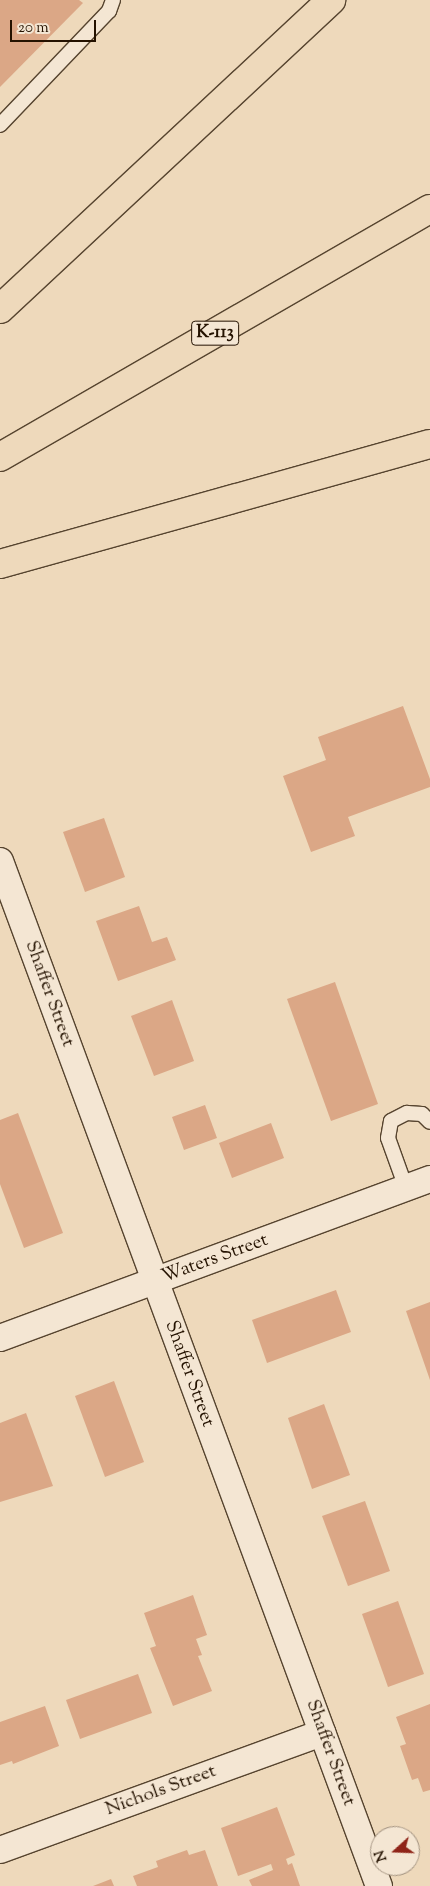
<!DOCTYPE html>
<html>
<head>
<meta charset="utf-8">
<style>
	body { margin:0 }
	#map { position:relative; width:430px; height:1886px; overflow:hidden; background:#eed9bb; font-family:"Sorts Mill Goudy",serif }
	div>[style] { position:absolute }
	.building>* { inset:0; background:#dba786 }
	.roads { filter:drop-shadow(1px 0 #56442f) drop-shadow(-1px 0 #56442f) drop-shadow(0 1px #56442f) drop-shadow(0 -1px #56442f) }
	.lane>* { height:14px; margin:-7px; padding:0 7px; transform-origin:7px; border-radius:7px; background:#f4e6d3 }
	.street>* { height:26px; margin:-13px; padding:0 13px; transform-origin:13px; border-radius:13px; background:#f4e6d3 }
	.primary>* { height:28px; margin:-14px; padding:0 14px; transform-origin:14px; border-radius:14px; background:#eed9bb }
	span { translate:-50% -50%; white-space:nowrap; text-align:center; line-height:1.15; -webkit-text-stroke:4px #f4e6d3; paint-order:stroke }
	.shield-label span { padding:1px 4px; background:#f4e6d3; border:1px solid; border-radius:4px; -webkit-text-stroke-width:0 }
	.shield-label { font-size:18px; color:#241200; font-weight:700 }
	.street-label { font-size:19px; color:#241200 }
	.north { position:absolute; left:370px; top:1826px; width:50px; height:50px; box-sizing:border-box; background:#f4e6d3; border:1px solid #a1917f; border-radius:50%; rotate:250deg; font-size:14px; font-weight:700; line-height:20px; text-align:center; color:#241200 }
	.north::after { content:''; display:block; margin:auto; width:18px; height:22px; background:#8f2418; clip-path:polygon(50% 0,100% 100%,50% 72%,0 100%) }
	.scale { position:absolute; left:10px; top:20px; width:86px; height:22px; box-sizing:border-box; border:2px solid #241200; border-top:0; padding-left:6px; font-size:15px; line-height:18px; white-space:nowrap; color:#241200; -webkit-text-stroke:4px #f4e6d3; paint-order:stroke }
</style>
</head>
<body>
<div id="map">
	<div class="building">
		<i style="clip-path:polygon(0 0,79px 0,83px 3px,0 87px)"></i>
		<i style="clip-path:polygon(403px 706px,430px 779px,430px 787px,348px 817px,355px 836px,311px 852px,283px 776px,326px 760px,318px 737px)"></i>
		<i style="clip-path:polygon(104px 818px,125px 877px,85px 892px,63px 832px)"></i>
		<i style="clip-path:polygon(139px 906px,152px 942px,167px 937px,176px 960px,118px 981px,96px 921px)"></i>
		<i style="clip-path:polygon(335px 982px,378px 1104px,331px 1121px,287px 999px)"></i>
		<i style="clip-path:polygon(172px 1000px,194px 1061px,154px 1076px,131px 1016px)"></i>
		<i style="clip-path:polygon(205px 1105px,217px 1138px,184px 1150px,172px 1117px)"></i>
		<i style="clip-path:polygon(18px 1113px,63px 1233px,24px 1248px,0 1184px,0 1120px)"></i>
		<i style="clip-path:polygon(271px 1123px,284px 1158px,232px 1178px,219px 1143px)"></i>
		<i style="clip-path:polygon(336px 1290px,351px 1332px,267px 1363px,252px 1320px)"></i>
		<i style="clip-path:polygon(430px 1302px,430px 1380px,406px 1311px)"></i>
		<i style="clip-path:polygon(114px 1381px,144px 1462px,105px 1477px,75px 1396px)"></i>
		<i style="clip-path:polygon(324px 1404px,350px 1475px,312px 1489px,288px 1418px)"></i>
		<i style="clip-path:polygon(26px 1413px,53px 1486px,0 1502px,0 1423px)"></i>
		<i style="clip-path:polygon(365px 1501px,390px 1571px,348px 1586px,322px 1516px)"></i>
		<i style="clip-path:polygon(193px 1595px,207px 1635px,196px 1639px,202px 1655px,198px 1656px,212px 1691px,173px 1706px,150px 1648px,156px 1646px,144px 1613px)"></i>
		<i style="clip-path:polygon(398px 1601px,424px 1674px,388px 1687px,362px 1614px)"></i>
		<i style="clip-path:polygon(138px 1674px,152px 1713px,80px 1739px,66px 1700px)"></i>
		<i style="clip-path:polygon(430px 1704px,430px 1790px,423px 1792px,418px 1778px,412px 1780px,400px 1746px,406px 1744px,396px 1717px)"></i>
		<i style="clip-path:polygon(45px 1706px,59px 1746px,13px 1764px,12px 1761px,0 1765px,0 1722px)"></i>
		<i style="clip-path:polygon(277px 1807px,295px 1855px,286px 1859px,288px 1865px,292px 1863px,300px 1886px,252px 1886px,249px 1880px,273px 1870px,271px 1864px,238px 1876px,221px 1828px)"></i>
		<i style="clip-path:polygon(187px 1850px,189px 1855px,205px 1850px,218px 1886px,137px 1886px,133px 1876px,158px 1867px,156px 1861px)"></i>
		<i style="clip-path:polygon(111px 1879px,114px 1886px,93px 1886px)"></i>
	</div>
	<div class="roads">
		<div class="lane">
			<i style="left:0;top:125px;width:158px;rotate:-46.3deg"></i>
			<i style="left:109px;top:11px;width:12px;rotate:-70deg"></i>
			<i style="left:406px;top:1188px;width:53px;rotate:-109.8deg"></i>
			<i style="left:388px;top:1138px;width:17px;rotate:-80deg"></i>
			<i style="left:391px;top:1121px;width:18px;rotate:-27deg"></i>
			<i style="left:407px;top:1113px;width:15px;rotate:4deg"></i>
			<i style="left:422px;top:1114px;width:11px;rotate:45deg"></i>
		</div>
		<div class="street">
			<i style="left:0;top:861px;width:1093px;rotate:69.71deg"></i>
			<i style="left:0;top:1338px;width:458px;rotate:-20.3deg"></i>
			<i style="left:0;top:1850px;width:343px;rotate:-20deg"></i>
		</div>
		<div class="primary">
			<i style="left:0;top:309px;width:453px;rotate:-43deg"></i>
			<i style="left:0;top:457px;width:496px;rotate:-30deg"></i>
			<i style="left:0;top:564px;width:446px;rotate:-15.6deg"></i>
		</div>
	</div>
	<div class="shield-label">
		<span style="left:215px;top:333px">K-113</span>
	</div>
	<div class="street-label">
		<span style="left:49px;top:994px;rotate:70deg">Shaffer Street</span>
		<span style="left:215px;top:1259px;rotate:-20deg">Waters Street</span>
		<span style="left:189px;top:1374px;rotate:70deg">Shaffer Street</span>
		<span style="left:330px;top:1753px;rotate:70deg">Shaffer Street</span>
		<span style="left:161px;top:1791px;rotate:-20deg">Nichols Street</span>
	</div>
	<div class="north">N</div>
	<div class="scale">20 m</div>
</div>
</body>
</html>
